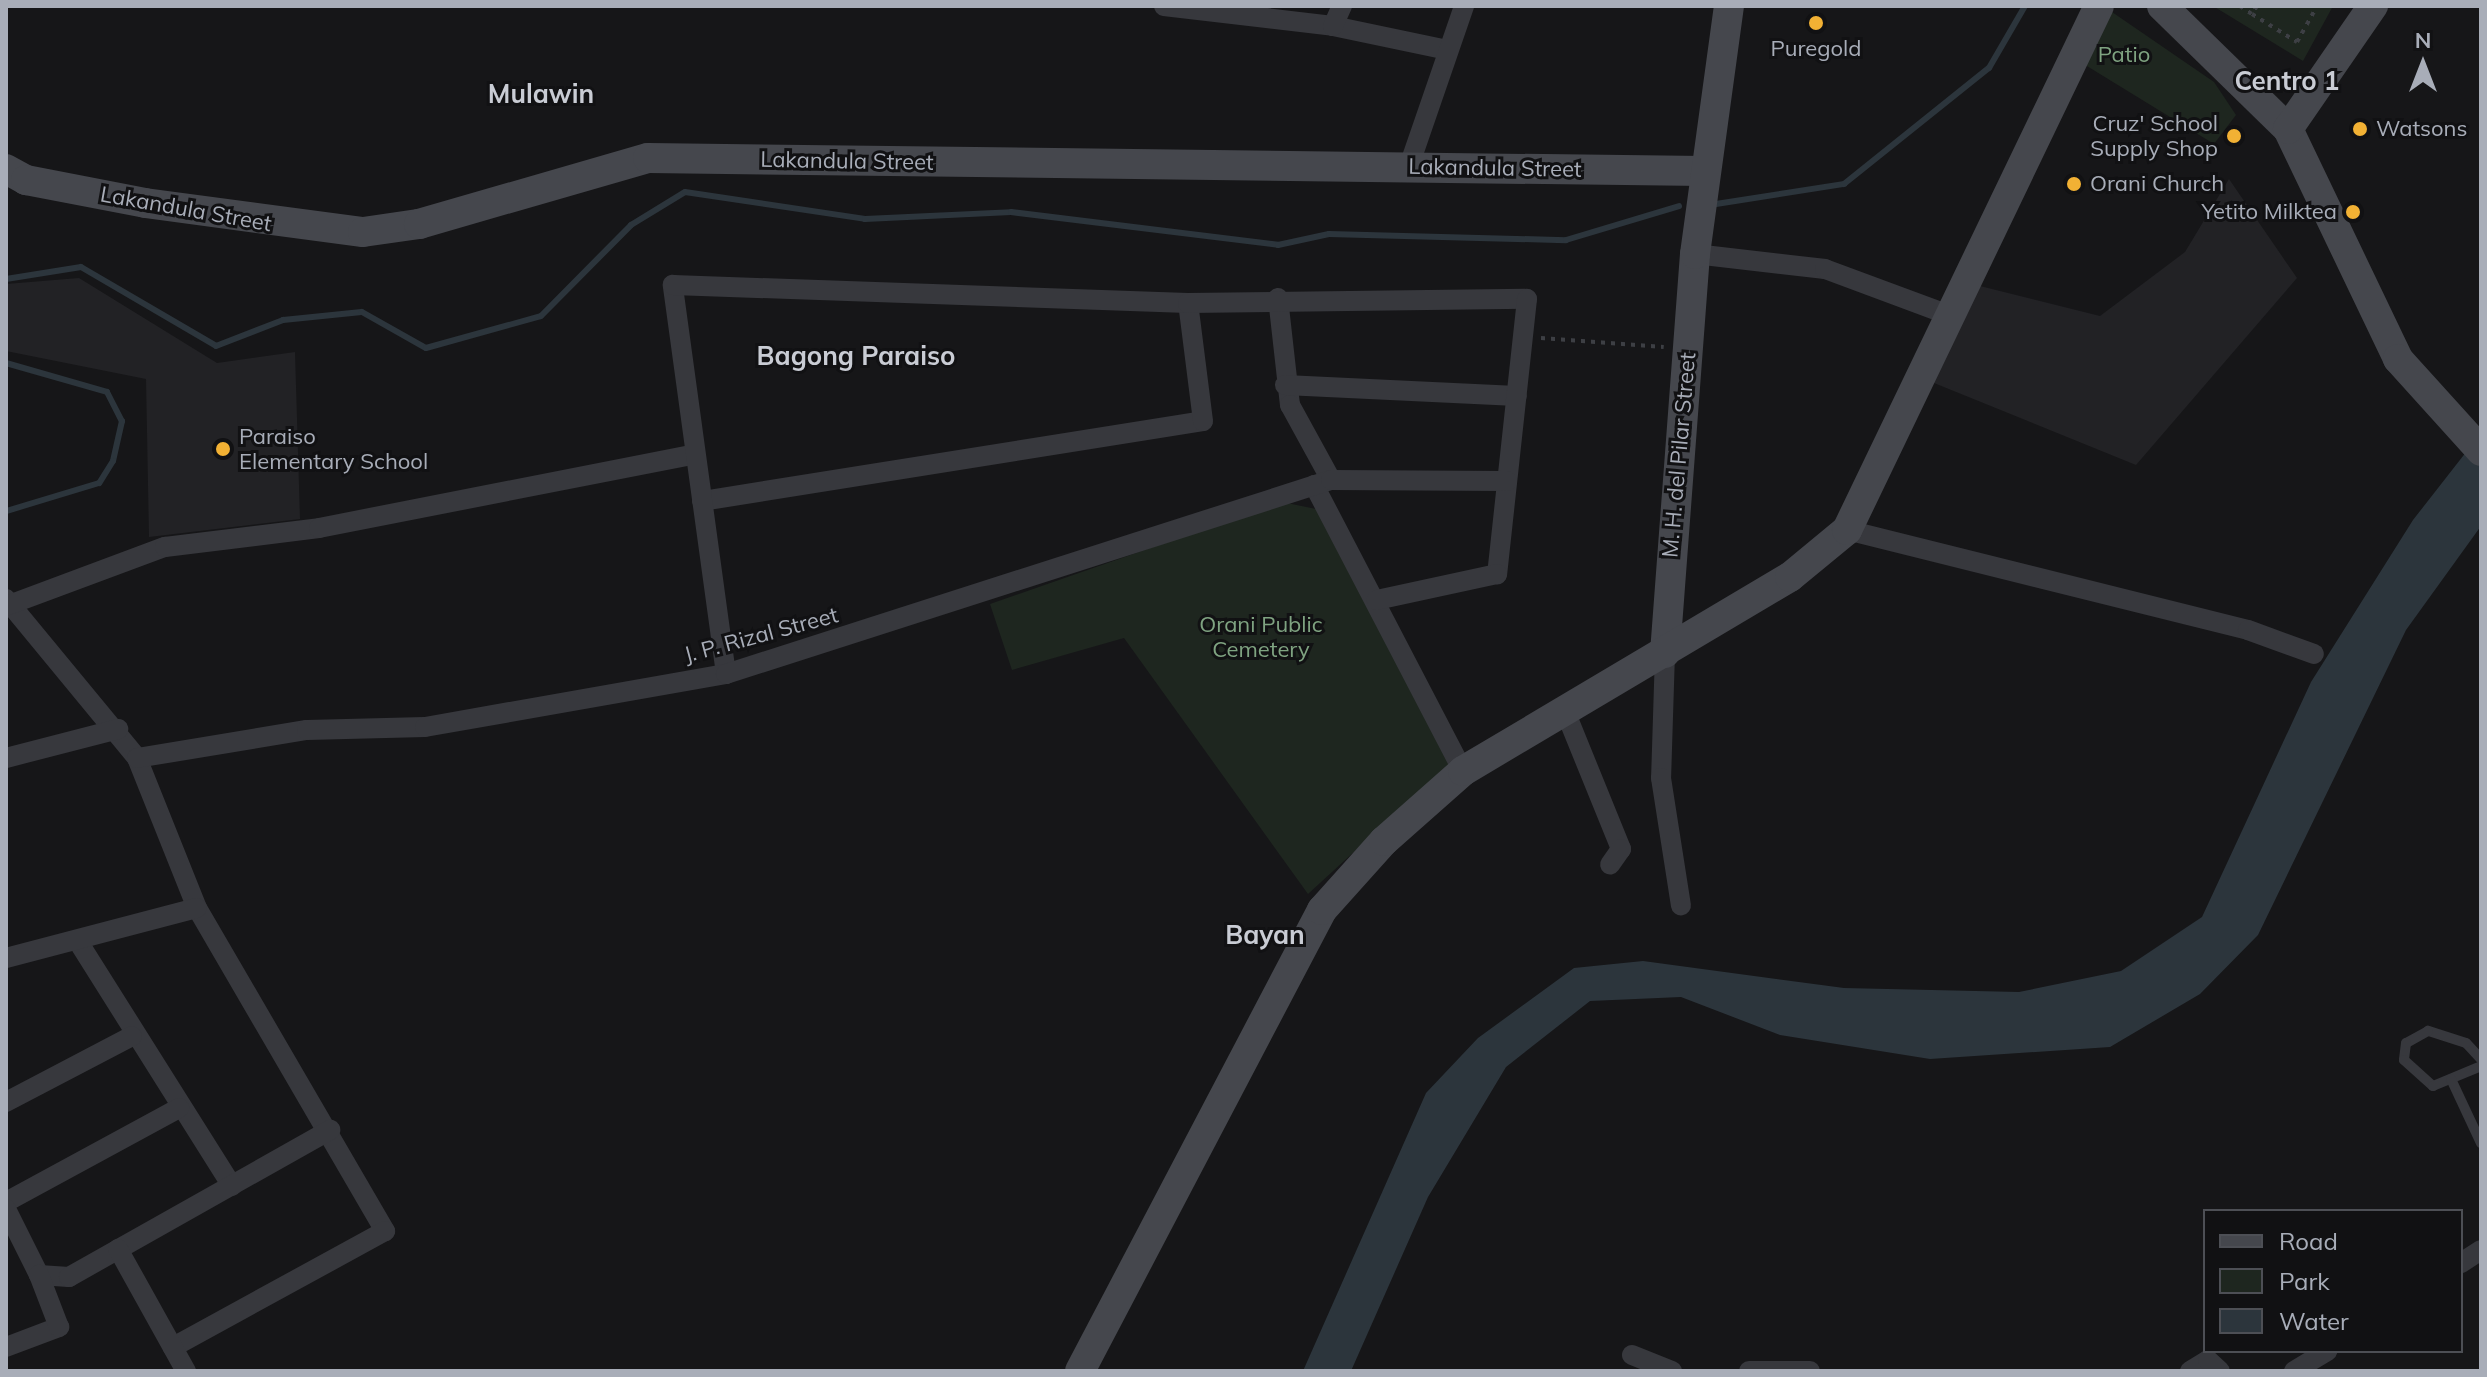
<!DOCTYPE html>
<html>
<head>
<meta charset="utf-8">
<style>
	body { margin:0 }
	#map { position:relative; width:2487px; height:1377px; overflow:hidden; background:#161618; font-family:Mulish,sans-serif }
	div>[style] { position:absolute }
	.built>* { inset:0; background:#222225 }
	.green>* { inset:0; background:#1e261f }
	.water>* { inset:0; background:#2c353c }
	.stream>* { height:6px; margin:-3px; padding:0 3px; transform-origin:3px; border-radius:3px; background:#2c353c }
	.path>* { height:4px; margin-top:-2px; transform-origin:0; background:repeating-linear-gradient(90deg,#3d3f44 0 4px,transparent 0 10px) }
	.lane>* { height:10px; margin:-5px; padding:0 5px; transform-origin:5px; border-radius:5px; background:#37383d }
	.street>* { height:20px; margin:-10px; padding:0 10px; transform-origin:10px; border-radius:10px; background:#37383d }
	.secondary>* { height:30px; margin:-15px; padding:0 15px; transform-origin:15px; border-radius:15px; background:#45474d }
	.dots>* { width:22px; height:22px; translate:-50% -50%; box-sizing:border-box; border:4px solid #111113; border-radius:50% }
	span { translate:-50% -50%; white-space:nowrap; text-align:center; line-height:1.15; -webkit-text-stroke:6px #111113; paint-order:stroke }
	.poi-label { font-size:22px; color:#a8adb8 }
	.right { translate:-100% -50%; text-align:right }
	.left { translate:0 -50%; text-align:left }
	.park-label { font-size:22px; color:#7fa381 }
	.street-label { font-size:22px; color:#a8adb8 }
	.quarter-label { font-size:26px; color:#c9ccd4; font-weight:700 }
	.frame { position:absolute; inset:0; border:8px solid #a8adb8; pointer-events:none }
	.legend { position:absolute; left:2203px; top:1209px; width:260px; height:144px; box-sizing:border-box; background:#111113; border:2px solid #4d4f55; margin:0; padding:10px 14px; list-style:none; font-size:24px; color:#a8adb8 }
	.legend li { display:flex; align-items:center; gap:16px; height:40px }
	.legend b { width:40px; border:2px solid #4d4f55 }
	.north { position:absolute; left:2383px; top:24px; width:80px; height:80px; -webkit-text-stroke:6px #111113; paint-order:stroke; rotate:0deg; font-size:22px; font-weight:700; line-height:32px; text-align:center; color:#a8adb8 }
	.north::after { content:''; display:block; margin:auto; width:28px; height:36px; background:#a8adb8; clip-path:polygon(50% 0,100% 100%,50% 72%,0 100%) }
</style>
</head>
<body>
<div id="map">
	<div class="built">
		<i style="clip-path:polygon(2229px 179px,2297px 278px,2136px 465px,1934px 383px,1976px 285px,2100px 316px,2185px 252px)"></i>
		<i style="clip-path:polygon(79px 278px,217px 363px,295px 352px,300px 519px,149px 537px,146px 379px,6px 351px,6px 284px)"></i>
	</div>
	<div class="green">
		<i style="clip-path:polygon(2213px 6px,2333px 6px,2303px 61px)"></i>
		<i style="clip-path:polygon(2112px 12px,2214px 82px,2236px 115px,2214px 144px,2082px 63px)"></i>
		<i style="clip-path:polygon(1282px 502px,1321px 510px,1452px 762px,1308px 894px,1124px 638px,1012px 670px,990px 604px)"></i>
	</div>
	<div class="water">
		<i style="clip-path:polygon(2481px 433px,2481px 526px,2406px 630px,2258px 935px,2200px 994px,2110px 1047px,1930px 1059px,1780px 1035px,1681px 997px,1590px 1001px,1506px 1067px,1428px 1197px,1351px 1371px,1303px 1371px,1426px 1093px,1478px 1038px,1574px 968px,1643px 961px,1844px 988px,2019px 992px,2121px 971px,2202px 917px,2311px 682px,2413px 520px)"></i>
	</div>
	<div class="stream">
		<i style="left:1716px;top:204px;width:130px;rotate:-8.9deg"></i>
		<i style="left:1844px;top:184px;width:186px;rotate:-38.7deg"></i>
		<i style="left:1989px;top:68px;width:72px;rotate:-59.9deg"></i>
		<i style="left:6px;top:279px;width:76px;rotate:-9.1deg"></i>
		<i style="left:81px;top:267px;width:156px;rotate:30.3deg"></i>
		<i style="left:216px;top:346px;width:72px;rotate:-21.2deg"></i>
		<i style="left:283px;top:320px;width:79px;rotate:-5.8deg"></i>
		<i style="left:362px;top:312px;width:73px;rotate:29.4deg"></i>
		<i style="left:426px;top:348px;width:119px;rotate:-15.5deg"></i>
		<i style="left:541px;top:316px;width:128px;rotate:-45.3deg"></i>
		<i style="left:631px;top:225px;width:63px;rotate:-31.4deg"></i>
		<i style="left:685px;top:192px;width:182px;rotate:8.5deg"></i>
		<i style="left:865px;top:219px;width:146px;rotate:-2.7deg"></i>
		<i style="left:1011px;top:212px;width:269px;rotate:7deg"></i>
		<i style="left:1278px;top:245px;width:52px;rotate:-12.2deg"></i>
		<i style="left:1329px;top:234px;width:237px;rotate:1.5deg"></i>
		<i style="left:1566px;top:240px;width:118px;rotate:-16.7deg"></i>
		<i style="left:6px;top:363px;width:105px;rotate:16deg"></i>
		<i style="left:107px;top:392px;width:33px;rotate:63deg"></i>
		<i style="left:122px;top:421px;width:41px;rotate:102.7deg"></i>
		<i style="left:113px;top:461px;width:26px;rotate:122deg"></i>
		<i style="left:99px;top:483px;width:97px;rotate:163.2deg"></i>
	</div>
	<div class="path">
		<i style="left:2240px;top:6px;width:14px;rotate:34deg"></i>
		<i style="left:2257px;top:6px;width:9px;rotate:122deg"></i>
		<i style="left:2252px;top:14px;width:53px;rotate:31.9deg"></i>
		<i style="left:2297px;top:42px;width:41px;rotate:-60.9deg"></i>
		<i style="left:1541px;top:338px;width:123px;rotate:4.2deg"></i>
	</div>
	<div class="lane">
		<i style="left:2481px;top:1059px;width:22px;rotate:-133deg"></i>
		<i style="left:2466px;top:1043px;width:40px;rotate:-162deg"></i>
		<i style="left:2428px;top:1031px;width:25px;rotate:151deg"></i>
		<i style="left:2406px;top:1043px;width:17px;rotate:97deg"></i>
		<i style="left:2404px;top:1060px;width:39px;rotate:42deg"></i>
		<i style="left:2433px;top:1086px;width:52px;rotate:-22.6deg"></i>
		<i style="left:2451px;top:1079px;width:71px;rotate:64.9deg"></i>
	</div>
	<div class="street">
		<i style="left:1164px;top:6px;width:170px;rotate:6.7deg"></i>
		<i style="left:1333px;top:26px;width:117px;rotate:11.8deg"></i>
		<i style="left:1333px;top:26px;width:22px;rotate:-66deg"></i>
		<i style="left:1409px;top:166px;width:169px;rotate:-71deg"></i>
		<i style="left:1695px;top:254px;width:131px;rotate:6.6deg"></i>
		<i style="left:1825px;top:269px;width:129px;rotate:20.4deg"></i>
		<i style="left:1278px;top:298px;width:108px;rotate:83.6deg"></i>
		<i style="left:1290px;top:405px;width:85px;rotate:61.3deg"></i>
		<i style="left:1285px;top:385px;width:232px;rotate:2.7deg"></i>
		<i style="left:1314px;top:485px;width:322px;rotate:62.5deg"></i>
		<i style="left:702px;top:501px;width:507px;rotate:-9.07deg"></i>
		<i style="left:1203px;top:421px;width:119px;rotate:-97.2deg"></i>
		<i style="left:1847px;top:530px;width:413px;rotate:14deg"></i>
		<i style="left:2248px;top:630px;width:70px;rotate:20deg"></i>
		<i style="left:6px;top:599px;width:206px;rotate:50.5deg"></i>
		<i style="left:137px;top:758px;width:162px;rotate:68.2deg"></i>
		<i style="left:197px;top:908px;width:374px;rotate:59.8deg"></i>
		<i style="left:385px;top:1231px;width:242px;rotate:151.3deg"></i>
		<i style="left:6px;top:606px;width:170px;rotate:-20.4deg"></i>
		<i style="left:165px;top:547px;width:155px;rotate:-7deg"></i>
		<i style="left:319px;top:528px;width:380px;rotate:-11.1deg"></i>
		<i style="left:1665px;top:653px;width:125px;rotate:91.8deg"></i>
		<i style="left:1661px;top:778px;width:129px;rotate:81.1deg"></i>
		<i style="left:726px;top:674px;width:393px;rotate:-97.8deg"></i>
		<i style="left:673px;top:285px;width:515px;rotate:2deg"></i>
		<i style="left:1188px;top:303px;width:339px;rotate:-0.7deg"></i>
		<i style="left:1527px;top:299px;width:277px;rotate:96.2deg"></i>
		<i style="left:1497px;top:574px;width:123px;rotate:167.8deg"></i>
		<i style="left:1565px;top:711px;width:149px;rotate:67.9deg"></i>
		<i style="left:1621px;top:849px;width:19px;rotate:125deg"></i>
		<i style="left:6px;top:758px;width:116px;rotate:-14.5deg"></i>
		<i style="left:137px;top:758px;width:172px;rotate:-9.4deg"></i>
		<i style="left:307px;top:730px;width:118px;rotate:-1.5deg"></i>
		<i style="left:425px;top:727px;width:306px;rotate:-10deg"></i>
		<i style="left:726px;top:674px;width:635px;rotate:-17.78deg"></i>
		<i style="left:1331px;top:480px;width:176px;rotate:0.3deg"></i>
		<i style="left:79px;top:943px;width:287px;rotate:57.8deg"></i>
		<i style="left:6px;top:958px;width:197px;rotate:-14.7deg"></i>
		<i style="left:6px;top:1102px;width:142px;rotate:-27.6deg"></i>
		<i style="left:6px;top:1202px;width:197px;rotate:-28.5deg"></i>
		<i style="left:6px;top:1209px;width:74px;rotate:63.4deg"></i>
		<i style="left:39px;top:1275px;width:30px;rotate:4deg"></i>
		<i style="left:69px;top:1277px;width:300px;rotate:-29.4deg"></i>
		<i style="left:118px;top:1249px;width:140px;rotate:60.9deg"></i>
		<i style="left:2461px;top:1263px;width:24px;rotate:-33deg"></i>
		<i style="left:6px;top:1347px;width:57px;rotate:-20.7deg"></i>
		<i style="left:59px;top:1327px;width:56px;rotate:-111deg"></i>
		<i style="left:1632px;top:1355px;width:43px;rotate:21.8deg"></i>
		<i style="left:1749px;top:1371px;width:61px"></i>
		<i style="left:2190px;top:1371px;width:21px;rotate:-31deg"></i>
		<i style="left:2208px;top:1360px;width:16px;rotate:43deg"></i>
		<i style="left:2294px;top:1371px;width:39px;rotate:-31deg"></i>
	</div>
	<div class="secondary">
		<i style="left:2162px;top:6px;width:176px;rotate:44.3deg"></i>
		<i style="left:2288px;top:129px;width:255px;rotate:64.4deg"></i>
		<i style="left:2398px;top:359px;width:124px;rotate:47.9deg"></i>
		<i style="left:2288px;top:129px;width:150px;rotate:-55.4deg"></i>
		<i style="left:6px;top:169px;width:23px;rotate:29deg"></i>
		<i style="left:26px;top:180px;width:121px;rotate:10.9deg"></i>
		<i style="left:145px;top:203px;width:220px;rotate:7.6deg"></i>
		<i style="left:363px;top:232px;width:57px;rotate:-8.1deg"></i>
		<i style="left:419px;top:224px;width:238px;rotate:-16.1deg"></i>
		<i style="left:648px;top:158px;width:1056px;rotate:0.71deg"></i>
		<i style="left:1665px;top:653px;width:400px;rotate:-85.7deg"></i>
		<i style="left:1695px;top:254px;width:250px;rotate:-82.2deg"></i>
		<i style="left:1080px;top:1371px;width:521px;rotate:-62.3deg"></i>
		<i style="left:1322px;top:910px;width:93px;rotate:-48.1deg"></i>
		<i style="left:1384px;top:841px;width:106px;rotate:-41.5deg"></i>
		<i style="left:1463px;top:771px;width:380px;rotate:-30.7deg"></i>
		<i style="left:1790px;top:577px;width:74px;rotate:-39.5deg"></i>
		<i style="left:1847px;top:530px;width:581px;rotate:-64.32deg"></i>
	</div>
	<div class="dots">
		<i style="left:1816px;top:23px;background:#f2b134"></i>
		<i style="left:2360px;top:129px;background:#f2b134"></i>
		<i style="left:2234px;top:136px;background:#f2b134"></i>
		<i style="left:2074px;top:184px;background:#f2b134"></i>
		<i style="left:2353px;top:212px;background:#f2b134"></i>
		<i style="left:223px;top:449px;background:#f2b134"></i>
	</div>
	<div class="poi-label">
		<span style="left:1816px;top:49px">Puregold</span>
		<span class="right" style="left:2218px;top:136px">Cruz' School<br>Supply Shop</span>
		<span class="left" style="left:2376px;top:129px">Watsons</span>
		<span class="left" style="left:2090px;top:184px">Orani Church</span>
		<span class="right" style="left:2337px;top:212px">Yetito Milktea</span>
		<span class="left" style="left:239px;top:449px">Paraiso<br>Elementary School</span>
	</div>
	<div class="park-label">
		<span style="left:2124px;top:55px">Patio</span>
		<span style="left:1261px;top:637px">Orani Public<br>Cemetery</span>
	</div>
	<div class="street-label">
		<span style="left:847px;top:161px;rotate:1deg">Lakandula Street</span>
		<span style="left:1495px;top:168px;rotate:1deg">Lakandula Street</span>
		<span style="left:186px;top:209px;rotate:10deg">Lakandula Street</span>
		<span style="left:1679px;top:455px;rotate:-85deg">M. H. del Pilar Street</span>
		<span style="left:761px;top:635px;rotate:-15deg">J. P. Rizal Street</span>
	</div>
	<div class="quarter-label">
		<span style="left:2287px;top:81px">Centro 1</span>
		<span style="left:541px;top:94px">Mulawin</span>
		<span style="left:856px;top:356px">Bagong Paraiso</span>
		<span style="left:1265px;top:935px">Bayan</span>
	</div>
	<div class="frame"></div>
	<ul class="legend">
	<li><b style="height:10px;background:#45474d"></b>Road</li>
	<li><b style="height:22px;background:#1e261f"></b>Park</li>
	<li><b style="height:22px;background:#2c353c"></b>Water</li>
	</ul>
	<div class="north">N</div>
</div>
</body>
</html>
